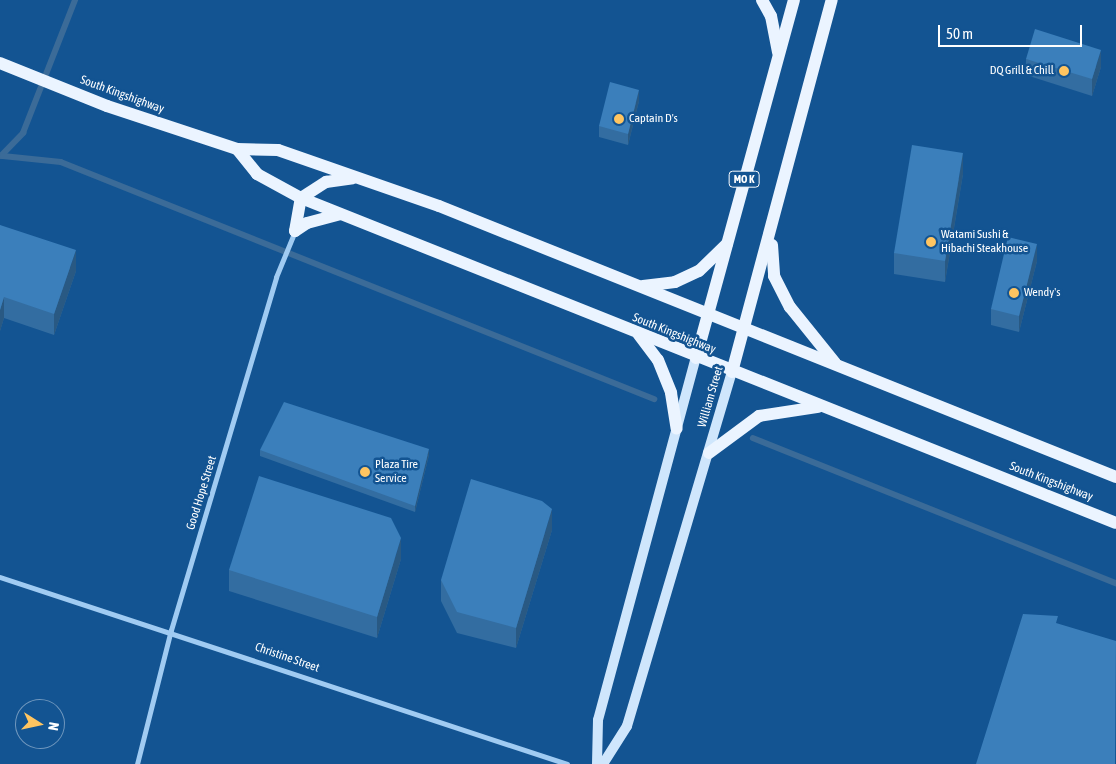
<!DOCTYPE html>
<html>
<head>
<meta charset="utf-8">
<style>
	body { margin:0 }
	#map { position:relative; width:1116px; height:764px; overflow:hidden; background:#135492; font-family:"Asap Condensed",sans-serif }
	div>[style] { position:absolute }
	.stream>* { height:5.5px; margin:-2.75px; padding:0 2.75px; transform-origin:2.75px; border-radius:2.75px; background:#3b6b98 }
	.minor>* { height:5px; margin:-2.5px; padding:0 2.5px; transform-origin:2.5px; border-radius:2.5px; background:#a0cbf2 }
	.secondary>* { height:10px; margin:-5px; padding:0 5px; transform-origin:5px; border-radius:5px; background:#cfe6fc }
	.primary>* { height:12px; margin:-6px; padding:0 6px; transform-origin:6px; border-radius:6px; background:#ebf4ff }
	.wall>* { inset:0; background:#336da1 }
	.shaded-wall>* { inset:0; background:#295983 }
	.building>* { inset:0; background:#3b7fbb }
	.dots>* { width:14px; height:14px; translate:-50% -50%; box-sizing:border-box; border:2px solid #135492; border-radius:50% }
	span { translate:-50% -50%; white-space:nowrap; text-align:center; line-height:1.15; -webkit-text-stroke:5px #135492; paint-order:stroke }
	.shield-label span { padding:1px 4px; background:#135492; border:1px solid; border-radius:4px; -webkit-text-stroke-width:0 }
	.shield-label { font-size:11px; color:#fff; font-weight:700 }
	.poi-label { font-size:12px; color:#fff }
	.right { translate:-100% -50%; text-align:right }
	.left { translate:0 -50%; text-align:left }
	.street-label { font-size:12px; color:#fff }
	.north { position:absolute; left:15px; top:699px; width:50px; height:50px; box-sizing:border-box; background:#135492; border:1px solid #7198be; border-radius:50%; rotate:100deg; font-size:14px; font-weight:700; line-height:20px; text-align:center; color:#fff }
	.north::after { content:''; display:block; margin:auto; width:18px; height:22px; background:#ffc561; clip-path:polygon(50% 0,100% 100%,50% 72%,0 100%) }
	.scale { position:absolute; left:938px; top:25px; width:144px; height:22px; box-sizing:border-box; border:2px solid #fff; border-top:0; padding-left:6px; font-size:15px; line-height:18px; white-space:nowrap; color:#fff; -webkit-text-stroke:4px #135492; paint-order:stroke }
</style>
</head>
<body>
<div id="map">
	<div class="stream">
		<i style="left:1px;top:156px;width:32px;rotate:-46deg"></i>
		<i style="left:23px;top:133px;width:143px;rotate:-68.6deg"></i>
		<i style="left:3px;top:156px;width:58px;rotate:5.9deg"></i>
		<i style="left:61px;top:162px;width:639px;rotate:21.78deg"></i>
		<i style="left:753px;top:438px;width:391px;rotate:21.8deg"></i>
	</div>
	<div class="minor">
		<i style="left:0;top:577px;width:597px;rotate:18.25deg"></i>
		<i style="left:137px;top:764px;width:138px;rotate:-75.8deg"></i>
		<i style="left:171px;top:630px;width:368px;rotate:-73.4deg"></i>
		<i style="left:276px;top:277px;width:50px;rotate:-67.6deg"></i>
	</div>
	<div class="secondary">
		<i style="left:597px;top:764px;width:44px;rotate:-88.7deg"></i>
		<i style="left:598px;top:720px;width:375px;rotate:-74.9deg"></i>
		<i style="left:603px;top:764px;width:45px;rotate:-57.7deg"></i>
		<i style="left:627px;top:726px;width:369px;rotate:-73.5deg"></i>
	</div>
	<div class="primary">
		<i style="left:762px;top:0;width:18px;rotate:61deg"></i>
		<i style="left:771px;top:16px;width:37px;rotate:79deg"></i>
		<i style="left:0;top:63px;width:115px;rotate:21.9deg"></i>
		<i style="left:107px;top:106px;width:137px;rotate:18.3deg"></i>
		<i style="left:237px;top:149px;width:41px;rotate:1.4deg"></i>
		<i style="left:278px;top:150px;width:170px;rotate:19.2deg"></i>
		<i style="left:439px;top:206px;width:729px;rotate:21.82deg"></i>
		<i style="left:237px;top:149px;width:32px;rotate:51deg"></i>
		<i style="left:257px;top:174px;width:50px;rotate:28.6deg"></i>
		<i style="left:301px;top:198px;width:877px;rotate:21.74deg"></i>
		<i style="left:295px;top:231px;width:34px;rotate:-80deg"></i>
		<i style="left:301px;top:198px;width:30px;rotate:-33deg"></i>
		<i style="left:326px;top:182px;width:27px;rotate:-8deg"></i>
		<i style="left:295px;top:231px;width:14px;rotate:-34deg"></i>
		<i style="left:307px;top:223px;width:34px;rotate:-15deg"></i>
		<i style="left:772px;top:245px;width:31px;rotate:86deg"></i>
		<i style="left:774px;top:276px;width:35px;rotate:63deg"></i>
		<i style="left:790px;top:307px;width:72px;rotate:51.2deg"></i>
		<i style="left:643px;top:286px;width:32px;rotate:-7deg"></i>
		<i style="left:675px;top:282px;width:26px;rotate:-25deg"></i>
		<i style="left:699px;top:271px;width:39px;rotate:-44deg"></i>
		<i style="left:639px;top:335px;width:31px;rotate:53deg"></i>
		<i style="left:658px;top:360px;width:35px;rotate:68deg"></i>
		<i style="left:671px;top:393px;width:36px;rotate:81deg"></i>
		<i style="left:696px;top:358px;width:371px;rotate:-74.7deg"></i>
		<i style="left:732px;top:372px;width:385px;rotate:-75deg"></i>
		<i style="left:709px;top:453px;width:62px;rotate:-36.5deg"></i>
		<i style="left:759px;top:416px;width:60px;rotate:-8.7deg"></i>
	</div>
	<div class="wall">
		<i style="clip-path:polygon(1026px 59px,1101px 67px,1092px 96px,1026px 75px)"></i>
		<i style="clip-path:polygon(639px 101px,628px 145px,599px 137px,599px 126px)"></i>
		<i style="clip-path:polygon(963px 174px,945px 282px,894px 274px,894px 253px)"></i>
		<i style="clip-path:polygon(0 225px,76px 271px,54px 335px,4px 318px,0 331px)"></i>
		<i style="clip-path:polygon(1037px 261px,1019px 332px,991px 325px,991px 309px)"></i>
		<i style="clip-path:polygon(260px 450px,429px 455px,415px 512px,260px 456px)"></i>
		<i style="clip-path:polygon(552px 530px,516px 648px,457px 633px,441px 601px,441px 580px)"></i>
		<i style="clip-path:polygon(401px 559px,377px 638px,229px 591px,229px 570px)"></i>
	</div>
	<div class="shaded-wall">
		<i style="clip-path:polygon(1101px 50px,1101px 67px,1092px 96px,1092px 79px)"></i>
		<i style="clip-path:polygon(639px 90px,639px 101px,628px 145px,628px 134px)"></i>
		<i style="clip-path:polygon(963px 153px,963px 174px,945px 282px,945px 261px)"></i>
		<i style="clip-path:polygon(1037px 244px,1037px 261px,1019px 332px,1019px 316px)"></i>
		<i style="clip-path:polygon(76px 250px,76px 271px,54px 335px,54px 314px)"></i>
		<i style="clip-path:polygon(4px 297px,4px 318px,0 331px,0 310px)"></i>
		<i style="clip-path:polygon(429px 449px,429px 455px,415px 512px,415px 506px)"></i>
		<i style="clip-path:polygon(552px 509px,552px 530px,516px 648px,516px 628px)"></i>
		<i style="clip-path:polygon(401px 538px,401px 559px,377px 638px,377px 617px)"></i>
	</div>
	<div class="building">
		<i style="clip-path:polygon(1035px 29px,1101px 50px,1092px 79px,1026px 59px)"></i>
		<i style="clip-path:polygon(610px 82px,639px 90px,628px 134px,599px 126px)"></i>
		<i style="clip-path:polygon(912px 145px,963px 153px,945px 261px,894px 253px)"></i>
		<i style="clip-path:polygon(0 225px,76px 250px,54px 314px,4px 297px,0 310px)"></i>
		<i style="clip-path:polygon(1008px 237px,1037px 244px,1019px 316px,991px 309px)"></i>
		<i style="clip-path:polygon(284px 402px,429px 449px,415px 506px,260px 450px)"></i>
		<i style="clip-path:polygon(259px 476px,391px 518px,401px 538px,377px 617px,229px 570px)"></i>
		<i style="clip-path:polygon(471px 479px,542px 501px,552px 509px,516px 628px,457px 612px,441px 580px)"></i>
		<i style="clip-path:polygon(1023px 614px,1058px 616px,1056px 623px,1116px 641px,1115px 764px,976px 764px)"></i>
	</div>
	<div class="dots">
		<i style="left:1064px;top:71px;background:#ffc561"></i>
		<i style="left:619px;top:119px;background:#ffc561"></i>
		<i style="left:931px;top:242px;background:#ffc561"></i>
		<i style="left:1014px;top:293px;background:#ffc561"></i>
		<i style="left:365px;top:472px;background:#ffc561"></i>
	</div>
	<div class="shield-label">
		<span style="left:744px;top:179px">MO K</span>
	</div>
	<div class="poi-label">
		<span class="right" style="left:1054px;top:71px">DQ Grill &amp; Chill</span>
		<span class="left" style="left:629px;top:119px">Captain D's</span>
		<span class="left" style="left:941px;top:242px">Watami Sushi &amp;<br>Hibachi Steakhouse</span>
		<span class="left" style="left:1024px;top:293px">Wendy's</span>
		<span class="left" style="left:375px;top:472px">Plaza Tire<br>Service</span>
	</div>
	<div class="street-label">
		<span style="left:122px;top:95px;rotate:20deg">South Kingshighway</span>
		<span style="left:674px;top:334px;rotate:22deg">South Kingshighway</span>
		<span style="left:711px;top:397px;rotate:-74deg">William Street</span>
		<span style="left:1051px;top:482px;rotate:21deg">South Kingshighway</span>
		<span style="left:202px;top:493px;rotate:-73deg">Good Hope Street</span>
		<span style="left:287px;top:658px;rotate:19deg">Christine Street</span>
	</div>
	<div class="north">N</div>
	<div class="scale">50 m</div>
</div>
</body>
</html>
